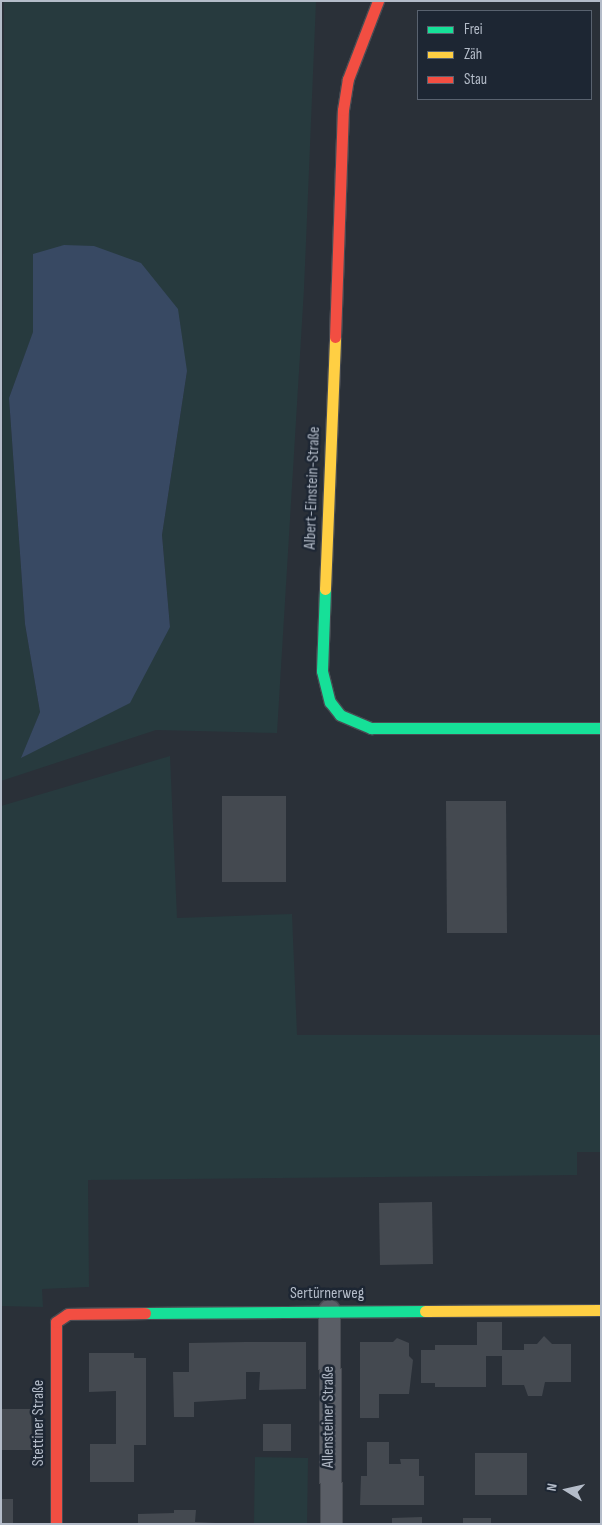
<!DOCTYPE html>
<html>
<head>
<meta charset="utf-8">
<style>
	body { margin:0 }
	#map { position:relative; width:602px; height:1525px; overflow:hidden; background:#2a3038; font-family:"Sofia Sans Condensed",sans-serif }
	div>[style] { position:absolute }
	.green>* { inset:0; background:#273a3e }
	.water>* { inset:0; background:#384963 }
	.building>* { inset:0; background:#444950 }
	.roads { filter:drop-shadow(1px 0 #484c53) drop-shadow(-1px 0 #484c53) drop-shadow(0 1px #484c53) drop-shadow(0 -1px #484c53) }
	.street>* { height:21px; margin:-10.5px; padding:0 10.5px; transform-origin:10.5px; border-radius:10.5px; background:#5a5e66 }
	.fast>* { height:11px; margin:-5.5px; padding:0 5.5px; transform-origin:5.5px; border-radius:5.5px; background:#16e098 }
	.slow>* { height:11px; margin:-5.5px; padding:0 5.5px; transform-origin:5.5px; border-radius:5.5px; background:#ffcf43 }
	.jam>* { height:11px; margin:-5.5px; padding:0 5.5px; transform-origin:5.5px; border-radius:5.5px; background:#f24e42 }
	span { translate:-50% -50%; white-space:nowrap; text-align:center; line-height:1.15; -webkit-text-stroke:5px #1d2633; paint-order:stroke }
	.street-label { font-size:16px; color:#b4bcc9 }
	.frame { position:absolute; inset:0; border:2px solid #b4bcc9; pointer-events:none }
	.legend { position:absolute; left:417px; top:10px; width:175px; height:90px; box-sizing:border-box; background:#1d2633; border:1px solid #59626f; margin:0; padding:6px 9px; list-style:none; font-size:15px; color:#b4bcc9 }
	.legend li { display:flex; align-items:center; gap:10px; height:25px }
	.legend b { width:25px; border:1px solid #59626f }
	.north { position:absolute; left:542px; top:1465px; width:50px; height:50px; -webkit-text-stroke:4px #1d2633; paint-order:stroke; rotate:280deg; font-size:14px; font-weight:700; line-height:20px; text-align:center; color:#b4bcc9 }
	.north::after { content:''; display:block; margin:auto; width:18px; height:22px; background:#b4bcc9; clip-path:polygon(50% 0,100% 100%,50% 72%,0 100%) }
</style>
</head>
<body>
<div id="map">
	<div class="green">
		<i style="clip-path:polygon(evenodd,4px 1px,316px 1px,304px 289px,277px 733px,156px 730px,1px 781px,4px 1px,33px 333px,187px 371px,162px 535px,170px 627px,22px 758px,40px 712px,25px 624px,9px 398px,33px 333px)"></i>
		<i style="clip-path:polygon(170px 756px,177px 918px,292px 914px,297px 1035px,601px 1035px,601px 1152px,577px 1152px,577px 1175px,88px 1180px,89px 1287px,42px 1289px,43px 1307px,1px 1306px,1px 806px)"></i>
		<i style="clip-path:polygon(255px 1457px,308px 1458px,307px 1524px,254px 1524px)"></i>
	</div>
	<div class="water">
		<i style="clip-path:polygon(64px 245px,94px 246px,141px 263px,178px 309px,187px 371px,162px 535px,170px 627px,130px 703px,21px 758px,40px 712px,25px 624px,9px 398px,33px 332px,33px 254px)"></i>
	</div>
	<div class="building">
		<i style="clip-path:polygon(222px 796px,286px 796px,286px 882px,222px 882px)"></i>
		<i style="clip-path:polygon(446px 801px,506px 801px,507px 933px,447px 933px)"></i>
		<i style="clip-path:polygon(432px 1202px,433px 1264px,380px 1265px,379px 1203px)"></i>
		<i style="clip-path:polygon(477px 1322px,502px 1322px,502px 1350px,524px 1350px,524px 1344px,537px 1344px,544px 1336px,552px 1344px,571px 1344px,571px 1382px,545px 1382px,542px 1396px,528px 1396px,524px 1385px,502px 1385px,502px 1356px,486px 1356px,486px 1387px,435px 1387px,435px 1383px,421px 1383px,421px 1350px,435px 1350px,435px 1345px,477px 1345px)"></i>
		<i style="clip-path:polygon(397px 1338px,409px 1343px,409px 1356px,413px 1360px,409px 1394px,379px 1394px,379px 1418px,360px 1418px,360px 1342px,393px 1342px)"></i>
		<i style="clip-path:polygon(246px 1342px,306px 1342px,306px 1389px,259px 1390px,260px 1372px,246px 1372px,246px 1399px,194px 1402px,194px 1417px,174px 1417px,173px 1372px,189px 1372px,189px 1343px)"></i>
		<i style="clip-path:polygon(89px 1353px,134px 1353px,134px 1358px,146px 1358px,146px 1445px,134px 1445px,134px 1482px,90px 1482px,90px 1444px,116px 1444px,116px 1391px,89px 1392px)"></i>
		<i style="clip-path:polygon(1px 1409px,31px 1409px,32px 1450px,1px 1450px)"></i>
		<i style="clip-path:polygon(263px 1424px,291px 1424px,291px 1451px,263px 1451px)"></i>
		<i style="clip-path:polygon(367px 1442px,389px 1442px,389px 1464px,401px 1464px,400px 1459px,419px 1459px,419px 1476px,424px 1476px,424px 1505px,360px 1505px,361px 1476px,367px 1476px)"></i>
		<i style="clip-path:polygon(475px 1453px,527px 1453px,527px 1495px,475px 1495px)"></i>
		<i style="clip-path:polygon(1px 1499px,13px 1499px,13px 1524px,1px 1524px)"></i>
		<i style="clip-path:polygon(174px 1510px,196px 1510px,195px 1522px,237px 1524px,138px 1524px,138px 1514px,174px 1513px)"></i>
		<i style="clip-path:polygon(422px 1517px,422px 1524px,392px 1524px,392px 1518px)"></i>
		<i style="clip-path:polygon(463px 1518px,491px 1518px,491px 1524px,463px 1524px)"></i>
	</div>
	<div class="roads">
		<div class="street">
			<i style="left:329px;top:1310px;width:214px;rotate:89.5deg"></i>
		</div>
		<div class="fast">
			<i style="left:325px;top:589px;width:82px;rotate:92.1deg"></i>
			<i style="left:322px;top:671px;width:32px;rotate:76deg"></i>
			<i style="left:330px;top:702px;width:16px;rotate:52deg"></i>
			<i style="left:340px;top:715px;width:34px;rotate:23deg"></i>
			<i style="left:371px;top:728px;width:230px"></i>
			<i style="left:145px;top:1313px;width:280px;rotate:-0.4deg"></i>
		</div>
		<div class="slow">
			<i style="left:325px;top:589px;width:252px;rotate:-87.7deg"></i>
			<i style="left:425px;top:1311px;width:176px;rotate:-0.3deg"></i>
		</div>
		<div class="jam">
			<i style="left:335px;top:337px;width:227px;rotate:-88deg"></i>
			<i style="left:343px;top:110px;width:31px;rotate:-81deg"></i>
			<i style="left:348px;top:79px;width:84px;rotate:-69deg"></i>
			<i style="left:56px;top:1524px;width:202px;rotate:-90deg"></i>
			<i style="left:56px;top:1322px;width:14px;rotate:-34deg"></i>
			<i style="left:68px;top:1314px;width:77px;rotate:-0.7deg"></i>
		</div>
	</div>
	<div class="street-label">
		<span style="left:313px;top:488px;rotate:-88deg">Albert-Einstein-Straße</span>
		<span style="left:327px;top:1294px">Sertürnerweg</span>
		<span style="left:329px;top:1417px;rotate:-90deg">Allensteiner Straße</span>
		<span style="left:39px;top:1423px;rotate:-90deg">Stettiner Straße</span>
	</div>
	<div class="frame"></div>
	<ul class="legend">
	<li><b style="height:6px;background:#16e098"></b>Frei</li>
	<li><b style="height:6px;background:#ffcf43"></b>Zäh</li>
	<li><b style="height:6px;background:#f24e42"></b>Stau</li>
	</ul>
	<div class="north">N</div>
</div>
</body>
</html>
